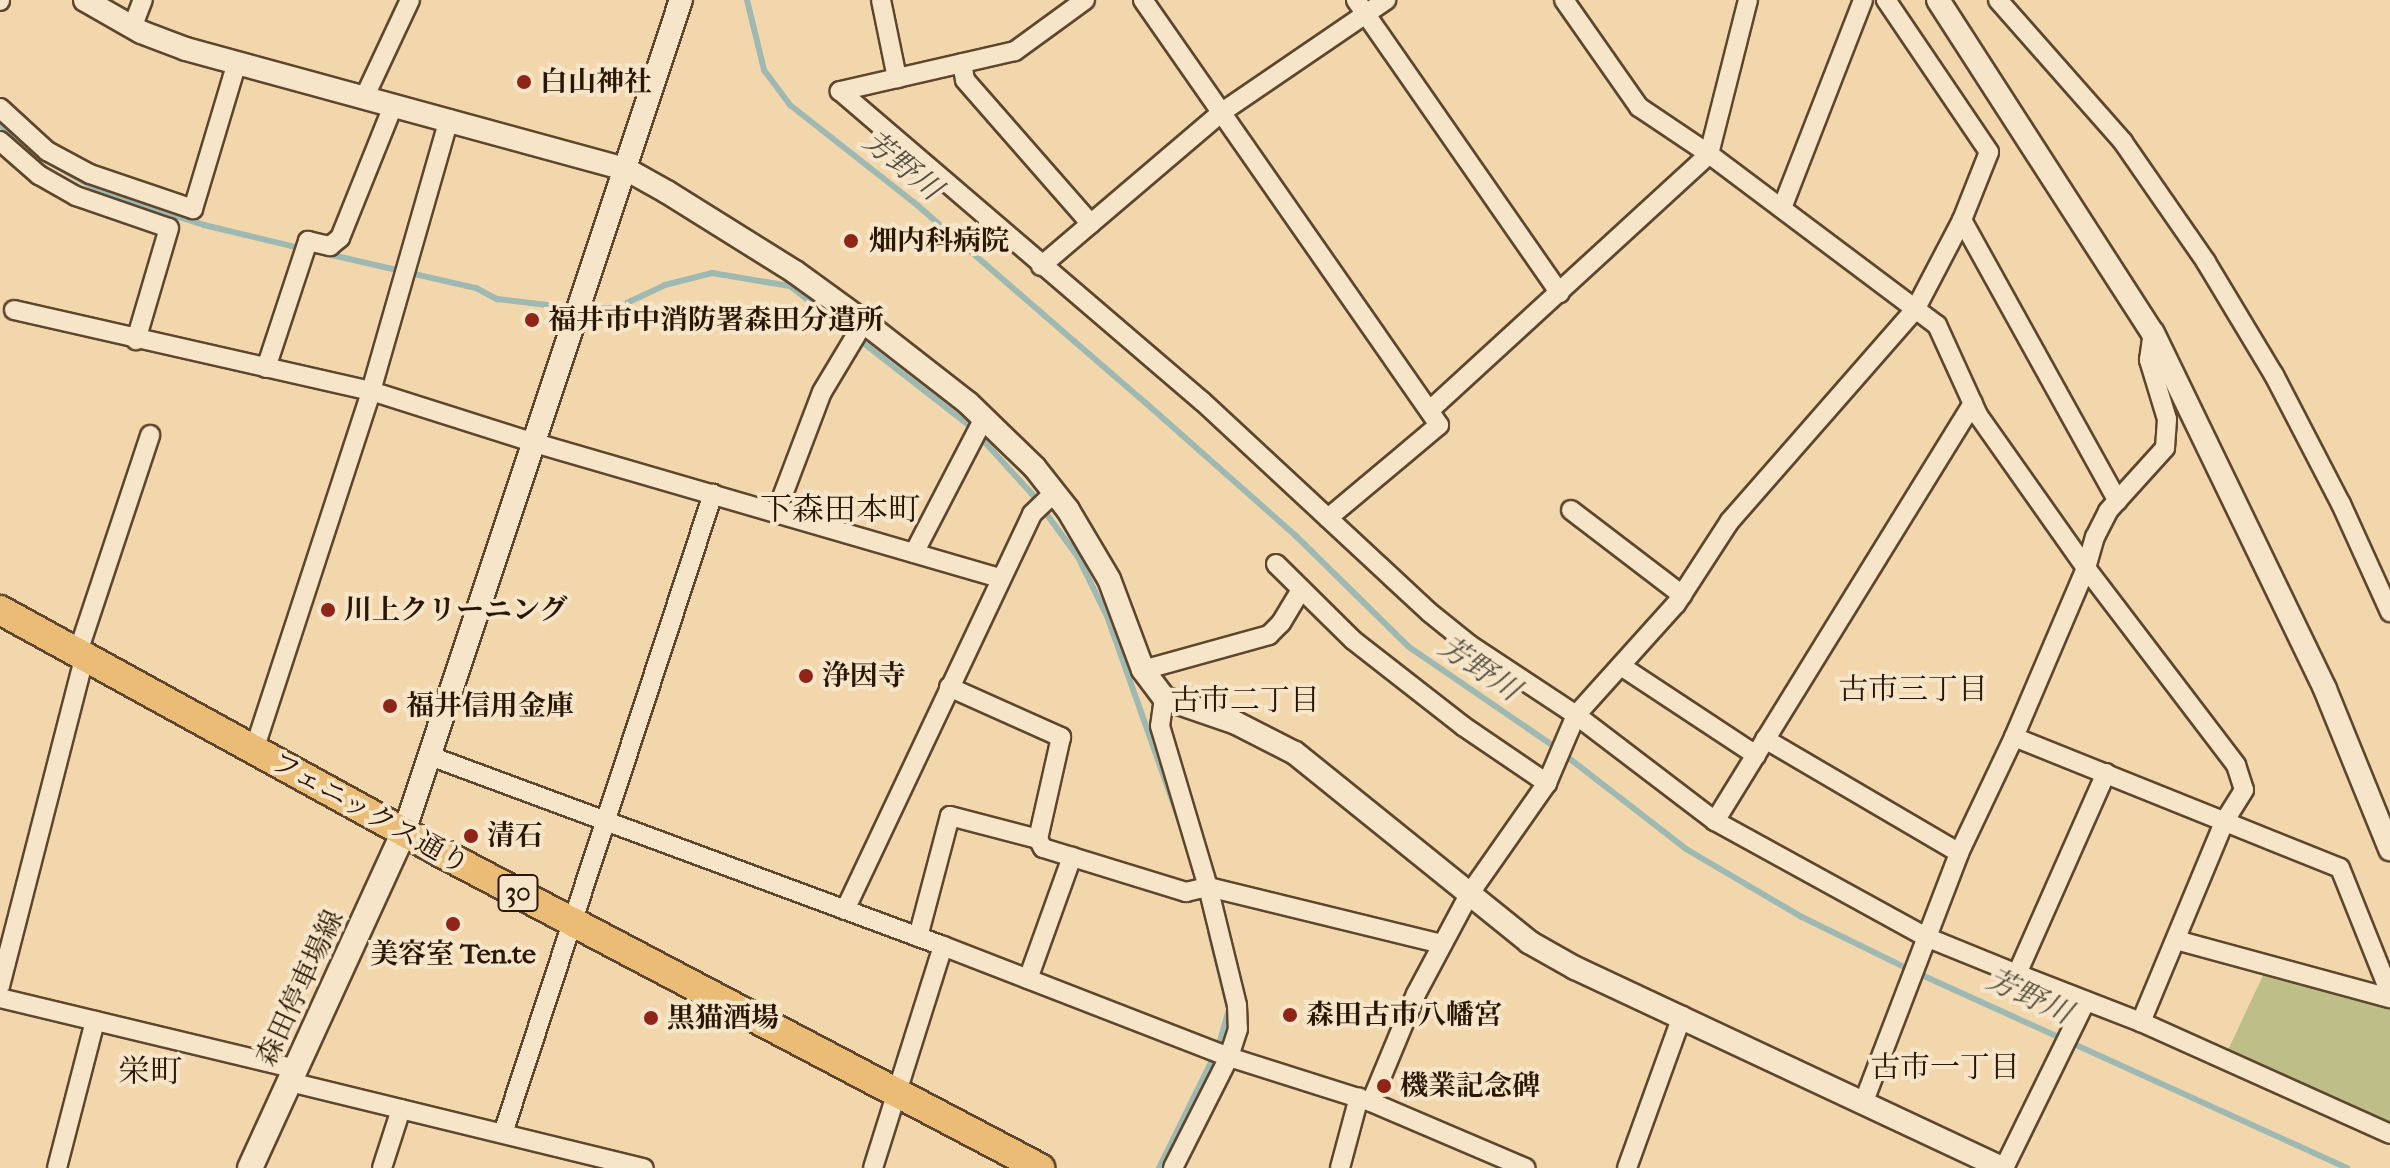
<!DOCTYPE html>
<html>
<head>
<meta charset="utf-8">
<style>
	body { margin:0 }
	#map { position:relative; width:2390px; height:1168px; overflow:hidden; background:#f3d7ac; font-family:"IM FELL French Canon","Noto Serif JP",serif }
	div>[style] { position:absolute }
	.green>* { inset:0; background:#bdbe88 }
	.stream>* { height:6px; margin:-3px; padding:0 3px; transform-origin:3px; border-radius:3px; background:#9eb8b2 }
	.roads { filter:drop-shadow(2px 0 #5d462d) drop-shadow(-2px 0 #5d462d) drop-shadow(0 2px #5d462d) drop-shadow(0 -2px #5d462d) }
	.minor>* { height:18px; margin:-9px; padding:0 9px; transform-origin:9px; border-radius:9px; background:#f7e5c9 }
	.tertiary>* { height:22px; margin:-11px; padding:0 11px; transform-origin:11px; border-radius:11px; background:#f7e5c9 }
	.secondary>* { height:24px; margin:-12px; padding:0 12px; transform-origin:12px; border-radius:12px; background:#f7e5c9 }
	.primary>* { height:28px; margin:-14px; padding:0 14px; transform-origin:14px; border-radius:14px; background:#eabc76 }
	.dots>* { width:22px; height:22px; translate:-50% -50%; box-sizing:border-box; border:4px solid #f7e5c9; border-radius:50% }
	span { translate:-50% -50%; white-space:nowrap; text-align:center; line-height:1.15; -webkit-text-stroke:8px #f7e5c9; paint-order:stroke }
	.shield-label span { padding:2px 6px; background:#f7e5c9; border:2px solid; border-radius:6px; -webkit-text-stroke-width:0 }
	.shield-label { font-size:26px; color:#2b1603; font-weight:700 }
	.poi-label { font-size:28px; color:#2b1603; font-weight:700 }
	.left { translate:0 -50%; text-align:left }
	.street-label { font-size:28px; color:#2b1603 }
	.water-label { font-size:30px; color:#534f40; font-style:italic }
	.neighbourhood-label { font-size:30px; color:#2b1603 }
	.quarter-label { font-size:32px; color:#2b1603 }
</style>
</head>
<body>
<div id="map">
	<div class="green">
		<i style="clip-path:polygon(2268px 965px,2390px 998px,2390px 1133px,2227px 1052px)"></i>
	</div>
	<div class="stream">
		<i style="left:747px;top:0;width:72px;rotate:76.3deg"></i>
		<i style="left:764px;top:70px;width:44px;rotate:53.4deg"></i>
		<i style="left:790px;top:105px;width:162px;rotate:38.2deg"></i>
		<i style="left:917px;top:205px;width:294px;rotate:40.9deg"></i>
		<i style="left:1139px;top:397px;width:210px;rotate:41.5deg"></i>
		<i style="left:1296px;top:536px;width:158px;rotate:44.5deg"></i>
		<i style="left:1409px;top:647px;width:173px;rotate:34.4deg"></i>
		<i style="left:1552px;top:745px;width:170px;rotate:37.8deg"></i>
		<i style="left:1686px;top:849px;width:134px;rotate:30.4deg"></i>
		<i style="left:1802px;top:917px;width:114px;rotate:26.1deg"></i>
		<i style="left:1904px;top:967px;width:487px;rotate:24.4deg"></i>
		<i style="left:0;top:125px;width:59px;rotate:37.5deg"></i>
		<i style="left:47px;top:161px;width:61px;rotate:29.5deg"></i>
		<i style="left:100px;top:191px;width:109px;rotate:18.1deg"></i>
		<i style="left:204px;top:225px;width:103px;rotate:13.5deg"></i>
		<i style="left:323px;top:253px;width:157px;rotate:12.9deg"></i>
		<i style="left:476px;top:288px;width:24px;rotate:28deg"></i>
		<i style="left:497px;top:299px;width:76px;rotate:6.8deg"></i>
		<i style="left:583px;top:308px;width:33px"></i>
		<i style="left:616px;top:308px;width:54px;rotate:-25.1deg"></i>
		<i style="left:665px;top:285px;width:49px;rotate:-14.3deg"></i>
		<i style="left:712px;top:273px;width:79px;rotate:9.5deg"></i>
		<i style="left:790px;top:286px;width:229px;rotate:37.9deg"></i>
		<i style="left:971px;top:427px;width:91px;rotate:47.7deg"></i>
		<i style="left:1032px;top:494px;width:78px;rotate:53.9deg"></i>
		<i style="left:1078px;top:557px;width:66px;rotate:63.8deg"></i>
		<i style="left:1107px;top:616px;width:219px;rotate:70.5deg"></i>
		<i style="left:1159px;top:1168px;width:134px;rotate:-63.8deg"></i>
		<i style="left:1218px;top:1048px;width:41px;rotate:-74.2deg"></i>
		<i style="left:1229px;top:1009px;width:78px;rotate:-104deg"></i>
	</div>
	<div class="roads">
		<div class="minor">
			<i style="left:881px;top:0;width:80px;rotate:78.4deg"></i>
			<i style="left:1085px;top:0;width:87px;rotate:143.9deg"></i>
			<i style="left:1015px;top:51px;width:180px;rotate:167.1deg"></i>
			<i style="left:840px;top:91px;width:477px;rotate:40.6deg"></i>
			<i style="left:1202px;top:401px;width:310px;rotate:42.9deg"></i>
			<i style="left:1429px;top:612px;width:53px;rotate:38.8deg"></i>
			<i style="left:1470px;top:645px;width:127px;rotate:33.4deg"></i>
			<i style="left:1576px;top:715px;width:175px;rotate:37.3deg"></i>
			<i style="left:1715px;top:821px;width:241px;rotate:28.8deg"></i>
			<i style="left:1926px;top:937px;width:98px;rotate:22.1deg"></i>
			<i style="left:1143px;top:0;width:518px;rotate:55.14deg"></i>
			<i style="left:1439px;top:425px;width:145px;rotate:140deg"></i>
			<i style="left:1356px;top:0;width:357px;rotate:55.2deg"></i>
			<i style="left:1564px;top:0;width:131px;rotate:55deg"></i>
			<i style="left:1639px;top:107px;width:84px;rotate:33.9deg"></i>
			<i style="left:1709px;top:154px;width:285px;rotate:36.9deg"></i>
			<i style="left:1937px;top:325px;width:99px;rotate:65.5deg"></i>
			<i style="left:1978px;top:415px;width:187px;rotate:54.8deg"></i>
			<i style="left:2086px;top:568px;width:248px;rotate:52.7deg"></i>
			<i style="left:2236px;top:765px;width:26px;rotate:72deg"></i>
			<i style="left:2244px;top:790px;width:36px;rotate:122deg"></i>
			<i style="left:2225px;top:820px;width:219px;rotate:112.6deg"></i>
			<i style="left:1998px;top:0;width:189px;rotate:48.6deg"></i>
			<i style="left:2123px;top:142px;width:146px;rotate:55.3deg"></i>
			<i style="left:2206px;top:262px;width:132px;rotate:59deg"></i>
			<i style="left:2274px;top:375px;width:145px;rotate:62.6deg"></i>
			<i style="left:2341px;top:504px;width:119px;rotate:65.6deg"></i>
			<i style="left:0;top:1px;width:1px;rotate:-90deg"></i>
			<i style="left:132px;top:28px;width:30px;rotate:-69deg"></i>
			<i style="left:962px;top:63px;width:17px;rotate:80deg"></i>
			<i style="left:965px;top:80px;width:191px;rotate:48.8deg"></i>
			<i style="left:365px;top:96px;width:106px;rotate:-64.9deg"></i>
			<i style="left:0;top:108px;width:64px;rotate:42.5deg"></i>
			<i style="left:47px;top:151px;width:49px;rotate:28.1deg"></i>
			<i style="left:90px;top:174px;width:109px;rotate:18.8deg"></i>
			<i style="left:193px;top:209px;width:153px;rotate:-73.3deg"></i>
			<i style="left:0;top:141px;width:52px;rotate:41.1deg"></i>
			<i style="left:39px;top:175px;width:43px;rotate:29.6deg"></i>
			<i style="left:76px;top:196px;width:98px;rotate:19deg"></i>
			<i style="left:169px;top:228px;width:117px;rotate:106.4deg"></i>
			<i style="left:1782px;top:208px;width:223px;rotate:-68.7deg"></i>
			<i style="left:1962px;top:220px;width:321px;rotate:61deg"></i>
			<i style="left:1041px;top:266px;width:238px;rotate:-40.4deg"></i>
			<i style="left:1222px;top:112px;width:199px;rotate:-34.3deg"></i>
			<i style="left:14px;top:310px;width:366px;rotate:12.8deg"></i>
			<i style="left:371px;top:391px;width:172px;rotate:17.6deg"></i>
			<i style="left:535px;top:443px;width:485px;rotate:16.2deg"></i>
			<i style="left:266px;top:368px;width:134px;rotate:-71.7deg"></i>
			<i style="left:308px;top:241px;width:23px;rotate:13deg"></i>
			<i style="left:330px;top:246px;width:13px;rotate:-39deg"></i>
			<i style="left:340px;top:238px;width:144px;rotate:-68.1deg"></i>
			<i style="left:1430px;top:410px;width:379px;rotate:-42.5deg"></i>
			<i style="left:1709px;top:154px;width:159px;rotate:-75.8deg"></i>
			<i style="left:1571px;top:510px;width:140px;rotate:37.4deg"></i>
			<i style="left:776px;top:513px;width:129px;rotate:-69.2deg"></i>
			<i style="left:822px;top:392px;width:82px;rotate:-59deg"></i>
			<i style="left:914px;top:553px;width:152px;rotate:-62.6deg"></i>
			<i style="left:1276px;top:564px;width:108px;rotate:44.6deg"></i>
			<i style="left:1353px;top:640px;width:140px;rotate:38deg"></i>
			<i style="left:1463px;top:726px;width:102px;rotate:34.2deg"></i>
			<i style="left:77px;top:655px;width:232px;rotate:-71.6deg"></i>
			<i style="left:1621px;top:666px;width:162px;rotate:33.4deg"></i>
			<i style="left:1143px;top:670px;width:131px;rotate:-15.5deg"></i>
			<i style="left:1269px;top:635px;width:17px;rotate:-45deg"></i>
			<i style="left:1281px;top:623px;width:39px;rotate:-59deg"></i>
			<i style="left:949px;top:687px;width:123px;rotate:24.1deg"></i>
			<i style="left:1061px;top:737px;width:105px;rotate:102.7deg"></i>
			<i style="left:1038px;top:839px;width:10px;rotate:61deg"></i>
			<i style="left:1043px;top:848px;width:150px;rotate:17.1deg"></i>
			<i style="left:1186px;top:892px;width:23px;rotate:-13deg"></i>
			<i style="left:1208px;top:887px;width:241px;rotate:13.7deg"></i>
			<i style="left:1164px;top:698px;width:28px;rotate:98deg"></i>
			<i style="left:1160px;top:726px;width:168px;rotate:73.4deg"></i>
			<i style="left:1208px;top:887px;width:122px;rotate:76.2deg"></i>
			<i style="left:1237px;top:1005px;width:24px;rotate:88deg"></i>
			<i style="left:1238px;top:1029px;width:29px;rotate:108deg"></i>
			<i style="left:1229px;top:1057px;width:124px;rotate:116.8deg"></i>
			<i style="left:2014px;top:737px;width:351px;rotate:21.9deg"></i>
			<i style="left:2340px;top:868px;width:135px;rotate:68.2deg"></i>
			<i style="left:1765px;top:739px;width:225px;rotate:30.4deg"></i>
			<i style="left:254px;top:750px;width:378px;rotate:-71.9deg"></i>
			<i style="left:371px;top:391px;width:283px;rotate:-74deg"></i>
			<i style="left:430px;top:756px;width:547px;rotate:20.32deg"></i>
			<i style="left:943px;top:946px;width:307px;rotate:21.2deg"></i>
			<i style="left:1229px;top:1057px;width:149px;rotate:17.6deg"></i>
			<i style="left:1371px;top:1102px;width:168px;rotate:23.1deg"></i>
			<i style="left:2106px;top:773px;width:220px;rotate:113.9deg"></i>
			<i style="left:2017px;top:974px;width:133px;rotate:21.2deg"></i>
			<i style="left:2141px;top:1022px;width:273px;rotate:24.2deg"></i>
			<i style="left:1715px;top:821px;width:491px;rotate:-58.3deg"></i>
			<i style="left:845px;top:910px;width:438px;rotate:-64.7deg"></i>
			<i style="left:1032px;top:514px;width:30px;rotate:-44deg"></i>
			<i style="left:918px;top:937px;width:125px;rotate:-75.2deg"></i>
			<i style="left:950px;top:816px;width:91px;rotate:14.6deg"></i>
			<i style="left:2176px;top:940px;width:222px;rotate:15.2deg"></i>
			<i style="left:1028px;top:979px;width:130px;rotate:-70.2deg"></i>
			<i style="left:0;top:986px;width:339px;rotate:-75.6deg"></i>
			<i style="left:0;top:998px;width:304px;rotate:13.5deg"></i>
			<i style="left:290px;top:1082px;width:364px;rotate:13.7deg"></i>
			<i style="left:1864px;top:1101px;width:266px;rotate:-69deg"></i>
			<i style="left:1959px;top:853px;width:128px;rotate:-64.6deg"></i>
			<i style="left:2014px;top:737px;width:184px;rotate:-66.9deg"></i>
			<i style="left:2086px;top:568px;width:32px;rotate:-74deg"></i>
			<i style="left:2095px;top:537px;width:29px;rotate:-63deg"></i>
			<i style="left:2108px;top:511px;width:85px;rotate:-47.9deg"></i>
			<i style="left:2165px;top:448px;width:29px;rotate:-86deg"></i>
			<i style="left:2167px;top:419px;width:62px;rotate:-107deg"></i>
			<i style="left:2149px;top:360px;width:27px;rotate:-82deg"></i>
			<i style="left:1371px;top:1102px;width:117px;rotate:-67.4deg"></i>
			<i style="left:1416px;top:994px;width:115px;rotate:-61.9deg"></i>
			<i style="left:1470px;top:893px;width:134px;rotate:-55deg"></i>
			<i style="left:1547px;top:783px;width:74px;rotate:-66.9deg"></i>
			<i style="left:1576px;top:715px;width:149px;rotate:-48deg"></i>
			<i style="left:1676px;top:604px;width:99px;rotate:-57deg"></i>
			<i style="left:1730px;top:521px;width:281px;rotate:-48.8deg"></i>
			<i style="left:1915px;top:310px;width:102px;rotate:-62.4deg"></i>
			<i style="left:1962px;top:220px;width:73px;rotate:-68.3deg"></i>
			<i style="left:1989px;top:152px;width:184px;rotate:-124.1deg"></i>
			<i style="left:503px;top:1133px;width:673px;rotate:-71.81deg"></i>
			<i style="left:57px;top:1168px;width:152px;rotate:-75.5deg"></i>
			<i style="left:382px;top:1168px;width:62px;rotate:-72.1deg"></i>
			<i style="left:873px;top:1168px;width:233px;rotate:-72.5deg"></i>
			<i style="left:1340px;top:1168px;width:73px;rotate:-75deg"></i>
			<i style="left:1627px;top:1168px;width:162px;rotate:-70.1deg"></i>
			<i style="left:2004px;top:1168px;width:184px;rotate:-63.9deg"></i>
		</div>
		<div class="tertiary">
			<i style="left:85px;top:0;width:64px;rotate:29.7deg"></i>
			<i style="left:141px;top:32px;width:48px;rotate:20.7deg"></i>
			<i style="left:186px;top:49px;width:456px;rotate:15.3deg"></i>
			<i style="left:626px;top:169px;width:47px;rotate:29.3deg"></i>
			<i style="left:667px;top:192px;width:151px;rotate:32deg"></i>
			<i style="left:795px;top:272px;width:85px;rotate:35.9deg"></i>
			<i style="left:864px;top:322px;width:132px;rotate:37.9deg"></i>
			<i style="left:968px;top:403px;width:93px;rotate:44.1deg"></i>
			<i style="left:1035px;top:468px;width:53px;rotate:51.8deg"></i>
			<i style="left:1068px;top:510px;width:80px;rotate:59.3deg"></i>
			<i style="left:1109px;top:579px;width:97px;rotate:69.5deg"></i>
			<i style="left:1143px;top:670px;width:35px;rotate:53deg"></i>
			<i style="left:1164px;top:698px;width:76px;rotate:19.1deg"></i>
			<i style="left:1236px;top:723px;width:66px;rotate:27deg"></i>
			<i style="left:1295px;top:753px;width:301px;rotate:38.9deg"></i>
			<i style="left:1529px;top:942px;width:53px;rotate:29.5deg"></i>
			<i style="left:1575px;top:968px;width:472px;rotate:25.1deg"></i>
			<i style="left:1938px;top:0;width:396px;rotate:57.2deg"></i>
			<i style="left:2153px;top:333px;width:395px;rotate:64.2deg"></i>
			<i style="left:2325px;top:689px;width:173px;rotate:67.9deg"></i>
			<i style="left:404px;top:832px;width:877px;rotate:-71.59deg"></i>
		</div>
		<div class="secondary">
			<i style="left:250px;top:1168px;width:370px;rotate:-65.4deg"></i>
		</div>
		<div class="primary">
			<i style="left:0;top:610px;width:498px;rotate:28.8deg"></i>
			<i style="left:436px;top:850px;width:683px;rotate:27.77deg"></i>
		</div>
	</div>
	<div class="dots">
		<i style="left:524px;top:82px;background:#8f2418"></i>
		<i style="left:851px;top:241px;background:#8f2418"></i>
		<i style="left:532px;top:320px;background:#8f2418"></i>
		<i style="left:328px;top:610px;background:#8f2418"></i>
		<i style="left:806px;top:676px;background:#8f2418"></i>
		<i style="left:390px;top:706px;background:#8f2418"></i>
		<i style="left:471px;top:836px;background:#8f2418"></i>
		<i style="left:453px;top:924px;background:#8f2418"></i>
		<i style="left:1290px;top:1015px;background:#8f2418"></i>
		<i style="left:651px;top:1018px;background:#8f2418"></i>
		<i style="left:1384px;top:1086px;background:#8f2418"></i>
	</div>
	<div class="shield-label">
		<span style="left:518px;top:893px">30</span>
	</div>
	<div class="poi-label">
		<span class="left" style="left:540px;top:82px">白山神社</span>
		<span class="left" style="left:869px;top:241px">畑内科病院</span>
		<span class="left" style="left:548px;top:320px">福井市中消防署森田分遣所</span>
		<span class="left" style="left:344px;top:610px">川上クリーニング</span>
		<span class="left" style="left:822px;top:676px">浄因寺</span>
		<span class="left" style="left:406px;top:706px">福井信用金庫</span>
		<span class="left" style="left:487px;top:836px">清石</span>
		<span style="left:453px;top:954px">美容室 Ten.te</span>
		<span class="left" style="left:1306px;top:1015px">森田古市八幡宮</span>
		<span class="left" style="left:667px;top:1018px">黒猫酒場</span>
		<span class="left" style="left:1400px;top:1086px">機業記念碑</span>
	</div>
	<div class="street-label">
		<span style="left:370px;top:813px;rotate:29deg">フェニックス通り</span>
		<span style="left:300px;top:988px;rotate:-65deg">森田停車場線</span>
	</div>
	<div class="water-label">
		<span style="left:902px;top:166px;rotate:39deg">芳野川</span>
		<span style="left:1479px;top:669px;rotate:34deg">芳野川</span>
		<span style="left:2029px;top:997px;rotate:25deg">芳野川</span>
	</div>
	<div class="neighbourhood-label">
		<span style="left:1913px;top:690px">古市三丁目</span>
		<span style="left:1245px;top:701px">古市二丁目</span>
		<span style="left:1945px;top:1068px">古市一丁目</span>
	</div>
	<div class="quarter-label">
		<span style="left:840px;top:510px">下森田本町</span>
		<span style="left:150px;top:1072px">栄町</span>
	</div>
</div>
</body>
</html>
